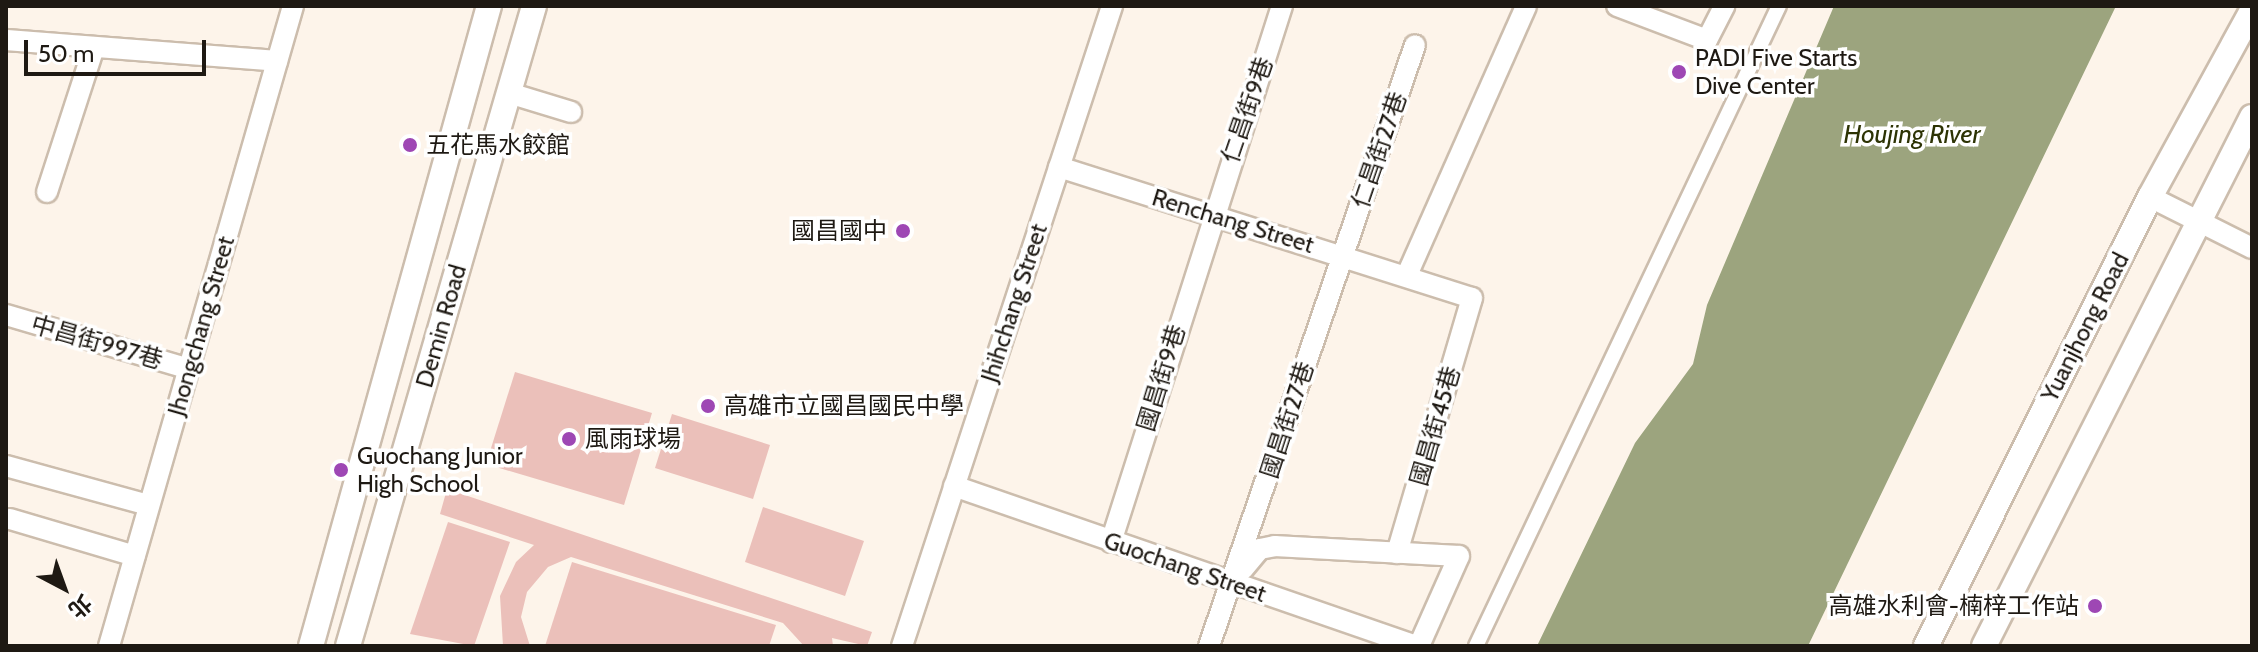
<!DOCTYPE html>
<html>
<head>
<meta charset="utf-8">
<style>
	body { margin:0 }
	#map { position:relative; width:2258px; height:652px; overflow:hidden; background:#fdf4ea; font-family:Cabin,"Noto Sans TC",sans-serif }
	div>[style] { position:absolute }
	.green>* { inset:0; background:#ebc0ba }
	.water>* { inset:0; background:#9ca47e }
	.roads { filter:drop-shadow(2px 0 #ccbdad) drop-shadow(-2px 0 #ccbdad) drop-shadow(0 2px #ccbdad) drop-shadow(0 -2px #ccbdad) }
	.pedestrian>* { height:14px; margin:-7px; padding:0 7px; transform-origin:7px; border-radius:7px; background:#fff }
	.minor>* { height:20px; margin:-10px; padding:0 10px; transform-origin:10px; border-radius:10px; background:#fff }
	.tertiary>* { height:24px; margin:-12px; padding:0 12px; transform-origin:12px; border-radius:12px; background:#fff }
	.dots>* { width:22px; height:22px; translate:-50% -50%; box-sizing:border-box; border:4px solid #fff; border-radius:50% }
	span { translate:-50% -50%; white-space:nowrap; text-align:center; line-height:1.15; -webkit-text-stroke:7px #fff; paint-order:stroke }
	.poi-label { font-size:24px; color:#1e1913 }
	.left { translate:0 -50%; text-align:left }
	.right { translate:-100% -50%; text-align:right }
	.street-label { font-size:24px; color:#1e1913 }
	.water-label { font-size:26px; color:#2d3304; font-style:italic }
	.frame { position:absolute; inset:0; border:8px solid #1e1913; pointer-events:none }
	.north { position:absolute; left:24px; top:548px; width:80px; height:80px; -webkit-text-stroke:6px #fff; paint-order:stroke; rotate:139deg; font-size:22px; font-weight:700; line-height:32px; text-align:center; color:#1e1913 }
	.north::after { content:''; display:block; margin:auto; width:28px; height:36px; background:#1e1913; clip-path:polygon(50% 0,100% 100%,50% 72%,0 100%) }
	.scale { position:absolute; left:24px; top:40px; width:182px; height:36px; box-sizing:border-box; border:4px solid #1e1913; border-top:0; padding-left:10px; font-size:24px; line-height:28px; white-space:nowrap; color:#1e1913; -webkit-text-stroke:6px #fff; paint-order:stroke }
</style>
</head>
<body>
<div id="map">
	<div class="green">
		<i style="clip-path:polygon(515px 372px,652px 413px,624px 505px,486px 464px)"></i>
		<i style="clip-path:polygon(672px 414px,770px 445px,753px 499px,655px 468px)"></i>
		<i style="clip-path:polygon(447px 489px,872px 632px,867px 646px,832px 638px,833px 646px,804px 646px,783px 623px,571px 557px,548px 567px,527px 592px,521px 617px,530px 646px,503px 646px,500px 596px,516px 562px,534px 545px,440px 514px)"></i>
		<i style="clip-path:polygon(763px 507px,864px 541px,845px 596px,745px 562px)"></i>
		<i style="clip-path:polygon(448px 522px,510px 542px,474px 646px,410px 634px)"></i>
		<i style="clip-path:polygon(572px 562px,776px 625px,769px 646px,545px 646px)"></i>
	</div>
	<div class="water">
		<i style="clip-path:polygon(1834px 6px,2116px 6px,1808px 646px,1537px 646px,1635px 443px,1693px 364px,1707px 305px)"></i>
	</div>
	<div class="roads">
		<div class="pedestrian">
			<i style="left:1476px;top:646px;width:708px;rotate:-64.67deg"></i>
		</div>
		<div class="minor">
			<i style="left:1617px;top:6px;width:96px;rotate:20.7deg"></i>
			<i style="left:1707px;top:40px;width:38px;rotate:-63deg"></i>
			<i style="left:6px;top:40px;width:272px;rotate:4.4deg"></i>
			<i style="left:509px;top:93px;width:65px;rotate:17deg"></i>
			<i style="left:1059px;top:167px;width:433px;rotate:17.6deg"></i>
			<i style="left:1472px;top:298px;width:266px;rotate:106.4deg"></i>
			<i style="left:47px;top:192px;width:152px;rotate:-72deg"></i>
			<i style="left:2150px;top:197px;width:114px;rotate:26.6deg"></i>
			<i style="left:1407px;top:275px;width:294px;rotate:-66.1deg"></i>
			<i style="left:6px;top:315px;width:191px;rotate:16.4deg"></i>
			<i style="left:6px;top:466px;width:148px;rotate:15.3deg"></i>
			<i style="left:954px;top:486px;width:489px;rotate:19.1deg"></i>
			<i style="left:10px;top:519px;width:130px;rotate:16.5deg"></i>
			<i style="left:1111px;top:542px;width:563px;rotate:-72.31deg"></i>
			<i style="left:1243px;top:569px;width:26px;rotate:-50deg"></i>
			<i style="left:1260px;top:549px;width:15px;rotate:-11deg"></i>
			<i style="left:1275px;top:546px;width:184px;rotate:3.1deg"></i>
			<i style="left:1459px;top:556px;width:98px;rotate:114deg"></i>
			<i style="left:109px;top:646px;width:666px;rotate:-73.96deg"></i>
			<i style="left:902px;top:646px;width:674px;rotate:-71.83deg"></i>
			<i style="left:1209px;top:646px;width:635px;rotate:-71.08deg"></i>
		</div>
		<div class="tertiary">
			<i style="left:311px;top:646px;width:664px;rotate:-74.46deg"></i>
			<i style="left:348px;top:646px;width:666px;rotate:-73.79deg"></i>
			<i style="left:1926px;top:646px;width:502px;rotate:-63.49deg"></i>
			<i style="left:2150px;top:197px;width:212px;rotate:-61.3deg"></i>
			<i style="left:1984px;top:646px;width:593px;rotate:-63.13deg"></i>
		</div>
	</div>
	<div class="dots">
		<i style="left:1679px;top:72px;background:#9e47b4"></i>
		<i style="left:410px;top:145px;background:#9e47b4"></i>
		<i style="left:903px;top:231px;background:#9e47b4"></i>
		<i style="left:708px;top:406px;background:#9e47b4"></i>
		<i style="left:569px;top:439px;background:#9e47b4"></i>
		<i style="left:341px;top:470px;background:#9e47b4"></i>
		<i style="left:2095px;top:606px;background:#9e47b4"></i>
	</div>
	<div class="poi-label">
		<span class="left" style="left:1695px;top:72px">PADI Five Starts<br>Dive Center</span>
		<span class="left" style="left:426px;top:145px">五花馬水餃館</span>
		<span class="right" style="left:887px;top:231px">國昌國中</span>
		<span class="left" style="left:724px;top:406px">高雄市立國昌國民中學</span>
		<span class="left" style="left:585px;top:439px">風雨球場</span>
		<span class="left" style="left:357px;top:470px">Guochang Junior<br>High School</span>
		<span class="right" style="left:2079px;top:606px">高雄水利會-楠梓工作站</span>
	</div>
	<div class="street-label">
		<span style="left:1247px;top:110px;rotate:-71deg">仁昌街9巷</span>
		<span style="left:1379px;top:150px;rotate:-71deg">仁昌街27巷</span>
		<span style="left:1233px;top:221px;rotate:17deg">Renchang Street</span>
		<span style="left:1014px;top:303px;rotate:-72deg">Jhihchang Street</span>
		<span style="left:201px;top:326px;rotate:-74deg">Jhongchang Street</span>
		<span style="left:441px;top:326px;rotate:-74deg">Demin Road</span>
		<span style="left:2085px;top:327px;rotate:-63deg">Yuanjhong Road</span>
		<span style="left:97px;top:342px;rotate:16deg">中昌街997巷</span>
		<span style="left:1161px;top:378px;rotate:-73deg">國昌街9巷</span>
		<span style="left:1287px;top:420px;rotate:-72deg">國昌街27巷</span>
		<span style="left:1435px;top:426px;rotate:-74deg">國昌街45巷</span>
		<span style="left:1185px;top:567px;rotate:19deg">Guochang Street</span>
	</div>
	<div class="water-label">
		<span style="left:1912px;top:135px">Houjing River</span>
	</div>
	<div class="frame"></div>
	<div class="north">北</div>
	<div class="scale">50 m</div>
</div>
</body>
</html>
